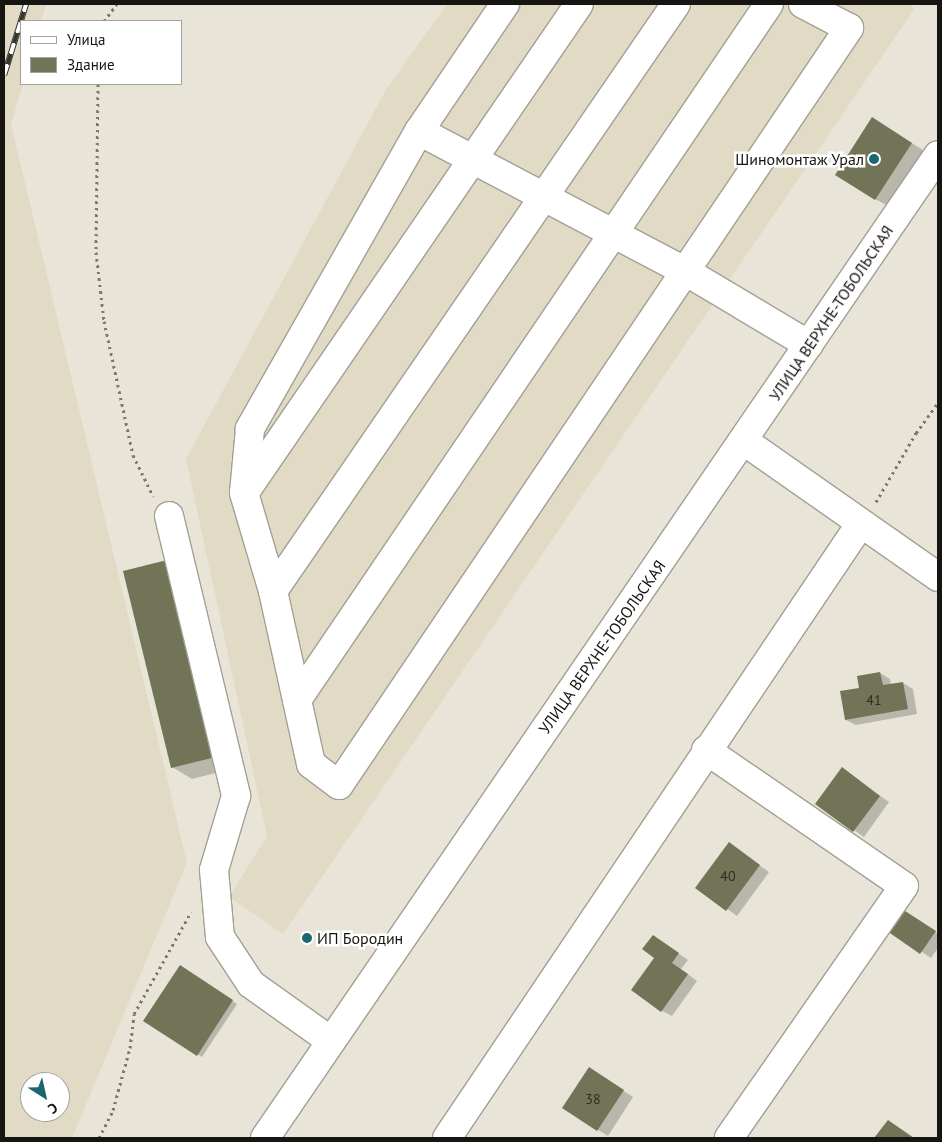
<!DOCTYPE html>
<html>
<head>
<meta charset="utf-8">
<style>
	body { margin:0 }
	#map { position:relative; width:942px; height:1142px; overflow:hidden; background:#e8e4d7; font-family:"PT Sans",sans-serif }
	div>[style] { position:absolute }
	.built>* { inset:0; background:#e1dac5 }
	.shadow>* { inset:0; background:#0003 }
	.building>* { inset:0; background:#717456 }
	.path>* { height:3px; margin-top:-1.5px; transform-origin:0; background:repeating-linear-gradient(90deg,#7b7870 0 2.5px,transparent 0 6.5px) }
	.roads { filter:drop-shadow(1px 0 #a49f93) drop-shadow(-1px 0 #a49f93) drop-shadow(0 1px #a49f93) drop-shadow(0 -1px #a49f93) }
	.minor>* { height:28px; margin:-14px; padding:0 14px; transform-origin:14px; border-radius:14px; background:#fff }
	.rail>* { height:5.5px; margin-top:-2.75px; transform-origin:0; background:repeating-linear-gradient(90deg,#fff 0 11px,#373530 0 22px); box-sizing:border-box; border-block:1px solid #373530 }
	.dots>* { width:14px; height:14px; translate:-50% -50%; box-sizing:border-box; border:2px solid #fff; border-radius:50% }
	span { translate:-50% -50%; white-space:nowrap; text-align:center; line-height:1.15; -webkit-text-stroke:5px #fff; paint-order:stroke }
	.number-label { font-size:14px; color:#2e2d22 }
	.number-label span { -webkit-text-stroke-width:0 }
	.poi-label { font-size:16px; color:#171511 }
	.right { translate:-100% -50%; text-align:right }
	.left { translate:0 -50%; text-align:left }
	.street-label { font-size:16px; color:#171511 }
	.frame { position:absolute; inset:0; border:5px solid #171511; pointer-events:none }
	.legend { position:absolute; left:20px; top:20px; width:162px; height:65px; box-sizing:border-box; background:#fff; border:1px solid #a2a1a0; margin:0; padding:6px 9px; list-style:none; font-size:15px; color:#171511 }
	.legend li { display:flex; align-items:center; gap:10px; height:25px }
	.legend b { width:25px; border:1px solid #a2a1a0 }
	.north { position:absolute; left:20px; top:1072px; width:50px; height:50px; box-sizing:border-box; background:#fff; border:1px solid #a2a1a0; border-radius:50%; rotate:145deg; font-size:14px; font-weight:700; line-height:20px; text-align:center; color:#171511 }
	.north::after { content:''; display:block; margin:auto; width:18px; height:22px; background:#1b676e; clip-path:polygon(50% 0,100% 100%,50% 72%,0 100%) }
</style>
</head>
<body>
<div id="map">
	<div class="built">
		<i style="clip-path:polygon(evenodd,4px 4px,46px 4px,41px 21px,21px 21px,23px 84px,11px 124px,187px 863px,72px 1138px,4px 1138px,4px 4px,30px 1082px,60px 1082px,60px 1112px,30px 1112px,30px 1082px)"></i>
		<i style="clip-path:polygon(447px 4px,906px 4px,915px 8px,283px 934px,229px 897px,267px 836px,186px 459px,387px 88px)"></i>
	</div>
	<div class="shadow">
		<i style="clip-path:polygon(888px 128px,926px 152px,890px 207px,875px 199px)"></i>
		<i style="clip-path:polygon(124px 572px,243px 766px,192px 779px,172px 767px)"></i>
		<i style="clip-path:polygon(880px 673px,890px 679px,891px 685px,903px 683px,913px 689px,917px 714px,856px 725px,846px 720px)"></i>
		<i style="clip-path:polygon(842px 769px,889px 802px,864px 837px,817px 804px)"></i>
		<i style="clip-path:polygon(730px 844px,769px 872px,737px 916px,697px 887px)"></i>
		<i style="clip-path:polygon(912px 916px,938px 934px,938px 948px,931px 958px,889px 930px)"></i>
		<i style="clip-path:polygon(653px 936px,688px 960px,681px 969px,697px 981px,672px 1016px,662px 1011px)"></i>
		<i style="clip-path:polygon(184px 970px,237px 1004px,202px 1057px,145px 1021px)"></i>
		<i style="clip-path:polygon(599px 1075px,633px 1097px,608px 1136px,563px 1108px)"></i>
	</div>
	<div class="building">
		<i style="clip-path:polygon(872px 117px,912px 143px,875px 200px,835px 175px)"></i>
		<i style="clip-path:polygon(175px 558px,224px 755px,171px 768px,123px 571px)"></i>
		<i style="clip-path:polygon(880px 672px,883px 685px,903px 682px,908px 709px,845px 720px,840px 691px,859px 688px,857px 676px)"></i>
		<i style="clip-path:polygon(842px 767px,880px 796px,853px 832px,815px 804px)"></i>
		<i style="clip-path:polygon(729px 842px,760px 865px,726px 911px,695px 888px)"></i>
		<i style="clip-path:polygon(902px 909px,936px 931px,920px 954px,887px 931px)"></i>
		<i style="clip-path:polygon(653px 935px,679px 953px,672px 963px,688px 974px,661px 1012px,631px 990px,654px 958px,642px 949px)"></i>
		<i style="clip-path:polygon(180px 965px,233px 1000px,197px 1056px,143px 1021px)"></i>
		<i style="clip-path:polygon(589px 1067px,624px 1090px,597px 1131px,562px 1108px)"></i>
		<i style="clip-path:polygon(888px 1120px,914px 1138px,874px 1138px)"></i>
	</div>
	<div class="path">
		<i style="left:104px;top:21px;width:21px;rotate:-53deg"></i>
		<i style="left:98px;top:84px;width:168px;rotate:90.7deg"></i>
		<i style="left:96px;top:252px;width:69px;rotate:83.4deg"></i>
		<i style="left:104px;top:321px;width:137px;rotate:77.8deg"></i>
		<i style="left:133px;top:455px;width:46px;rotate:64deg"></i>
		<i style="left:876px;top:502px;width:80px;rotate:-59.9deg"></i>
		<i style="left:916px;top:433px;width:37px;rotate:-54deg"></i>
		<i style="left:99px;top:1138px;width:31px;rotate:-63deg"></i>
		<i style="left:113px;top:1110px;width:64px;rotate:-74.7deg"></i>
		<i style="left:130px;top:1048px;width:34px;rotate:-83deg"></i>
		<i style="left:134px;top:1014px;width:117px;rotate:-60.8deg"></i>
	</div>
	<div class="roads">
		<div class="minor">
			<i style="left:505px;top:4px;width:153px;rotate:124.1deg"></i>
			<i style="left:419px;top:131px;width:343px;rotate:119.6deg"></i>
			<i style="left:250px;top:429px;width:64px;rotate:95.4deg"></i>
			<i style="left:244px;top:493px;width:102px;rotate:73.5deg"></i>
			<i style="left:273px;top:591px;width:177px;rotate:77.6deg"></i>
			<i style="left:311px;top:764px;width:35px;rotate:37deg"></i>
			<i style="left:339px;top:785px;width:913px;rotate:-56.03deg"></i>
			<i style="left:849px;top:28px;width:52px;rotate:-152.4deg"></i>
			<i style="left:419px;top:131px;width:301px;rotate:27.8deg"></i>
			<i style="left:685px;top:271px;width:144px;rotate:30.8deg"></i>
			<i style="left:744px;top:441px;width:237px;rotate:35deg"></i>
			<i style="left:245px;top:492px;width:591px;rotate:-55.61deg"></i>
			<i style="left:169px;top:516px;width:288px;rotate:76.5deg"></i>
			<i style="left:236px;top:796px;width:77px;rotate:106.6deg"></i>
			<i style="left:214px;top:870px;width:67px;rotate:84.9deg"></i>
			<i style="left:220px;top:937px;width:56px;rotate:56.6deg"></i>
			<i style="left:251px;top:984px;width:98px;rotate:35.5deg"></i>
			<i style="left:273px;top:591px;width:712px;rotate:-55.53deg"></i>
			<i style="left:297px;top:700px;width:841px;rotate:-55.86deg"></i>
			<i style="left:706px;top:750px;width:240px;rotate:34.5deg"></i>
			<i style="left:904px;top:886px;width:307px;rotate:124.8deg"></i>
			<i style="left:265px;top:1138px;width:1191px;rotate:-55.6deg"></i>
			<i style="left:447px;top:1138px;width:741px;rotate:-56.05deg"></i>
		</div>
	</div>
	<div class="rail">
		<i style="left:4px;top:75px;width:74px;rotate:-72.8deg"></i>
	</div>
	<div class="dots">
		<i style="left:874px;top:159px;background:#1b676e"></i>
		<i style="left:307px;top:938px;background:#1b676e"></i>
	</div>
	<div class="number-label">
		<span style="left:874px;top:700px">41</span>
		<span style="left:728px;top:876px">40</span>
		<span style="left:593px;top:1099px">38</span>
	</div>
	<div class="poi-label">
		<span class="right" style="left:864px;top:159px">Шиномонтаж Урал</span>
		<span class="left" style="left:317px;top:938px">ИП Бородин</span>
	</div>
	<div class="street-label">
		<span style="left:831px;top:313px;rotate:-56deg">УЛИЦА ВЕРХНЕ-ТОБОЛЬСКАЯ</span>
		<span style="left:602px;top:647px;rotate:-55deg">УЛИЦА ВЕРХНЕ-ТОБОЛЬСКАЯ</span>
	</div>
	<div class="frame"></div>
	<ul class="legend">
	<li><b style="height:6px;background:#fff"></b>Улица</li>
	<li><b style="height:14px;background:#717456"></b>Здание</li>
	</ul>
	<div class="north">С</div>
</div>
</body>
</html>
